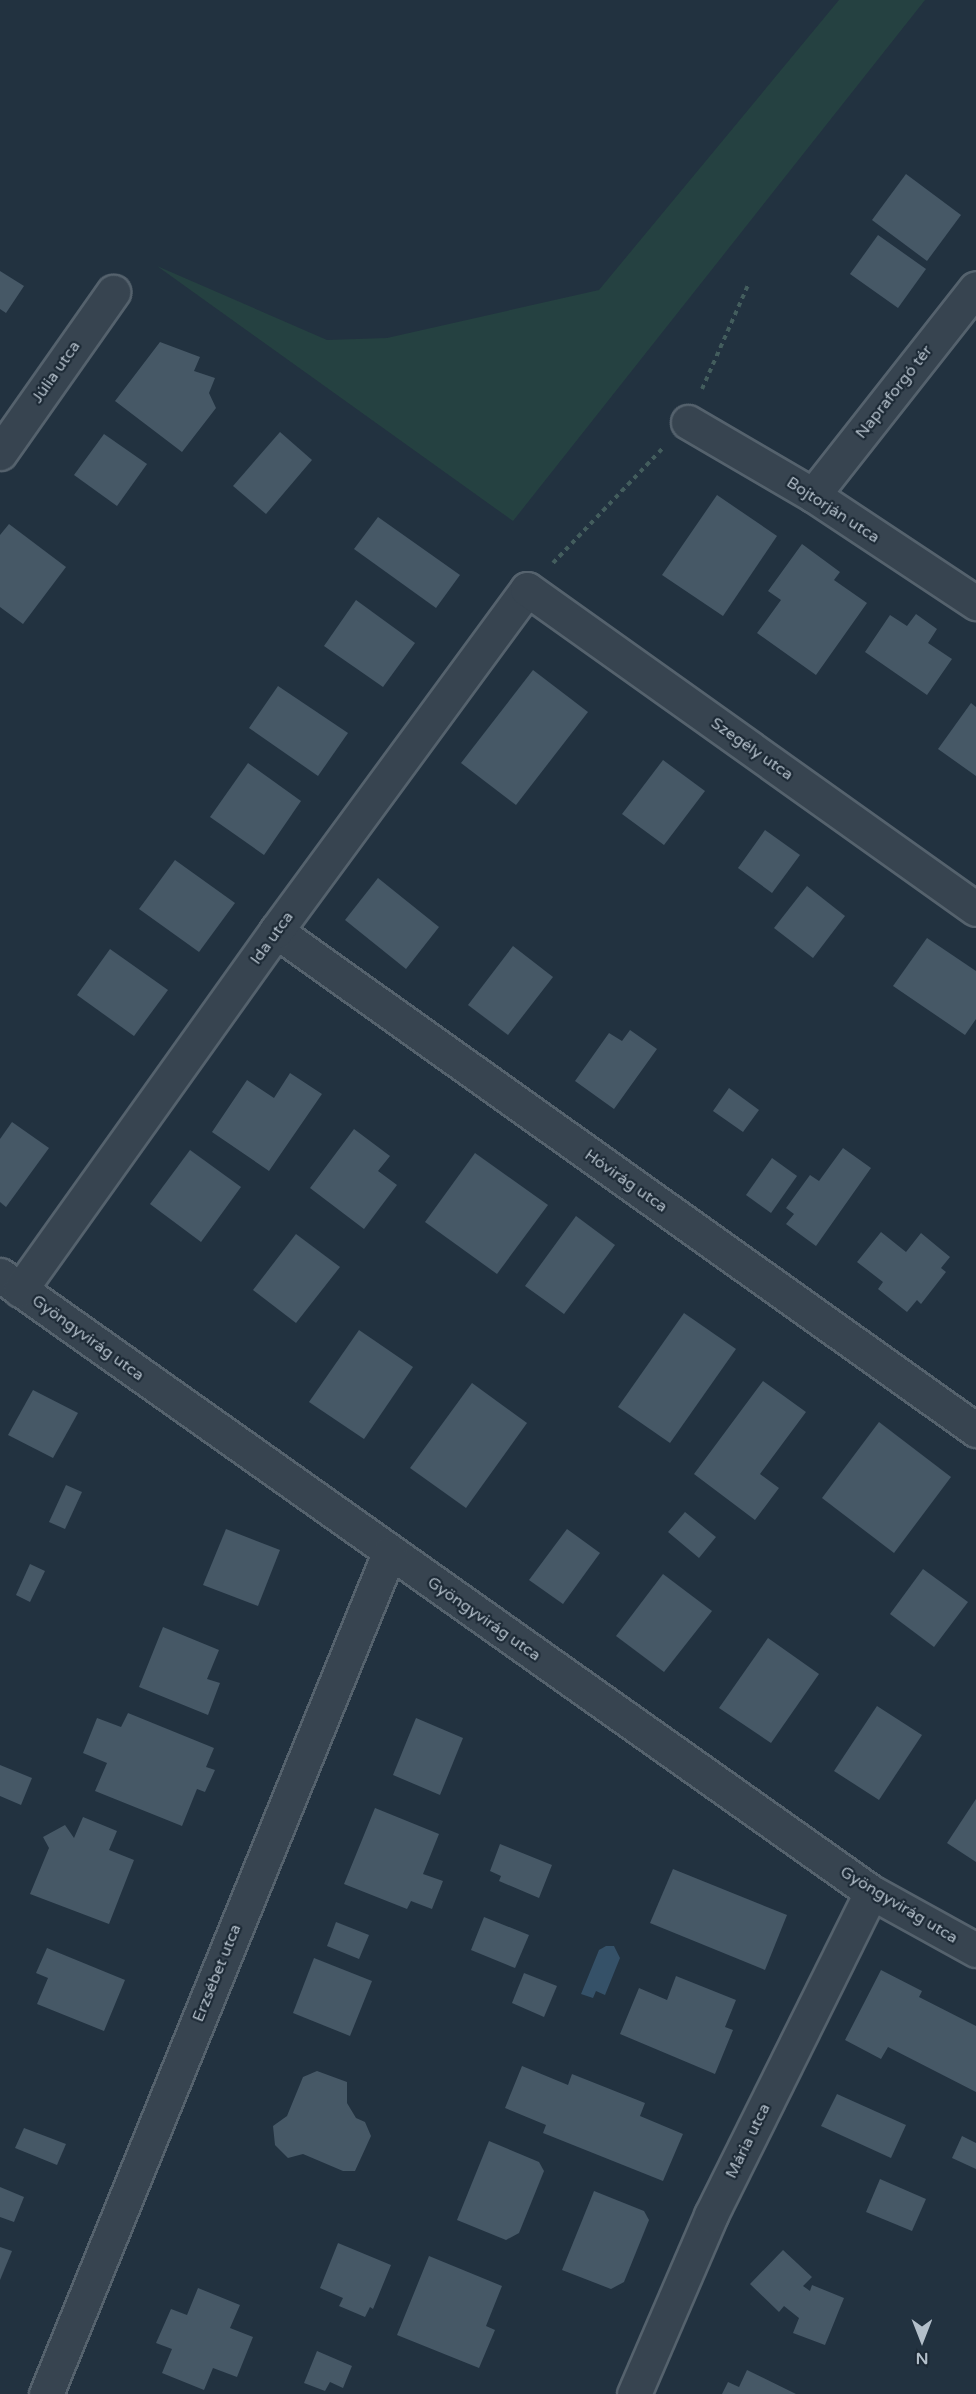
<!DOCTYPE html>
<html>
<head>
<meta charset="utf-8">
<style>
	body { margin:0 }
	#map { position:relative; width:976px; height:2394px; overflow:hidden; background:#223240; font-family:"Varela Round",sans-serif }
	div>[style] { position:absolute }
	.green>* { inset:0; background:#254141 }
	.water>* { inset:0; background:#355168 }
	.building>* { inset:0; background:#465866 }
	.path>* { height:4px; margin-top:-2px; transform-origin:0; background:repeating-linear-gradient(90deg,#435d5d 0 4.5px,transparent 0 9px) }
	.roads { filter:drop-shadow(2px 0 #55626d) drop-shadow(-2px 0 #55626d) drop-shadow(0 2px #55626d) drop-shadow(0 -2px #55626d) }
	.street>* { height:33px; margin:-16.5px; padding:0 16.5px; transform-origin:16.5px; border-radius:16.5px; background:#374450 }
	span { translate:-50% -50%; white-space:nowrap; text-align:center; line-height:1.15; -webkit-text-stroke:4.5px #1c2935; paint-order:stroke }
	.street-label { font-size:16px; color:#b3bfca }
	.north { position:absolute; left:892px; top:2310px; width:60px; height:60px; -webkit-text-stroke:4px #1c2935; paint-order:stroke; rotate:180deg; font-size:16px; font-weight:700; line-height:24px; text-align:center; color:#b3bfca }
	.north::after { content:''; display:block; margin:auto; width:21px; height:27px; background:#b3bfca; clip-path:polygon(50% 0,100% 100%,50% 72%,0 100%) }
</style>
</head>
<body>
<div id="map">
	<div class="green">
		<i style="clip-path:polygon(839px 0,925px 0,513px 521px,157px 266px,327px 340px,387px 338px,599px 290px)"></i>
	</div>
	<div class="water">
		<i style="clip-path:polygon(606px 1946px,614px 1946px,620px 1958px,605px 1995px,596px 1991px,593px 1998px,581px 1994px,599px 1950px)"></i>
	</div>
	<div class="building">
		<i style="clip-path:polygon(906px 174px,961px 215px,927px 261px,872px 220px)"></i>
		<i style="clip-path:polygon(878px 235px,926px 269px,898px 308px,850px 274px)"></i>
		<i style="clip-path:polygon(0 271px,24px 286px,6px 313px,0 309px)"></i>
		<i style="clip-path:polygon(160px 342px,200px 357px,194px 371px,215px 378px,209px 393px,216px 408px,182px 452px,115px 401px)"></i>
		<i style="clip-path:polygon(280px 432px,312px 460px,266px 514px,233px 486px)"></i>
		<i style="clip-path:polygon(104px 434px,147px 464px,117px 506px,74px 475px)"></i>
		<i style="clip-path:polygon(717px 495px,777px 536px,723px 616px,662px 575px)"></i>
		<i style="clip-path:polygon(378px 517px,460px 575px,436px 608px,354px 549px)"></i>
		<i style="clip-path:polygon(9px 524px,66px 567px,23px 624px,0 607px,0 535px)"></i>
		<i style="clip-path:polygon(802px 544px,840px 572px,834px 580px,867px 603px,816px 675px,757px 633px,781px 600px,768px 591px)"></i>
		<i style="clip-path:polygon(356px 600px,415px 643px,383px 687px,324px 646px)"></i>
		<i style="clip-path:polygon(916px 614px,937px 629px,928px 643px,952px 659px,927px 695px,865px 652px,890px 615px,907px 626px)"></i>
		<i style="clip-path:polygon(533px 670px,588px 712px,516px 805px,461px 763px)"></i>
		<i style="clip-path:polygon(278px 686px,348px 733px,318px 776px,249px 728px)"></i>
		<i style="clip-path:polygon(971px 703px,976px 707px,976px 776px,938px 749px)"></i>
		<i style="clip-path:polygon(663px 760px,705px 791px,664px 845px,622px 814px)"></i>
		<i style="clip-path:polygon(248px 763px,301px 801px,264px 855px,210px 817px)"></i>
		<i style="clip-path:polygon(765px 830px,800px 855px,772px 893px,738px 868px)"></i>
		<i style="clip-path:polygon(175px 860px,235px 903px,199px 952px,139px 909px)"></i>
		<i style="clip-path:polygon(378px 878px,439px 927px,406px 969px,345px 920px)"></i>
		<i style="clip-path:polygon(807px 886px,845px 916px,813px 958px,774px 928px)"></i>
		<i style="clip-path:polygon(927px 938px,976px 971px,976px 1019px,965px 1035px,893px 986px)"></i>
		<i style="clip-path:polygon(513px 946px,553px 977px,508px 1035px,468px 1005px)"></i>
		<i style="clip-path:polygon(110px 949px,168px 990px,134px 1036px,77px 995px)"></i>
		<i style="clip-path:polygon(630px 1030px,657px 1049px,614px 1109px,575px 1081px,609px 1033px,622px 1041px)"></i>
		<i style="clip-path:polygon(290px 1073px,322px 1094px,269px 1171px,212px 1132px,247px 1080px,274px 1098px)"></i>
		<i style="clip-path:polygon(729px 1088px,759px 1110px,743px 1132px,713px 1111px)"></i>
		<i style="clip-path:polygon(12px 1122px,49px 1148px,6px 1207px,0 1202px,0 1139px)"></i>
		<i style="clip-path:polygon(354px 1129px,390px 1156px,378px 1171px,397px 1185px,364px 1229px,310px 1188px)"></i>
		<i style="clip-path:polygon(843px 1148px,871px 1168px,816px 1246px,786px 1224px,794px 1214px,786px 1208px,810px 1175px,819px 1181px)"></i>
		<i style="clip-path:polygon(190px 1150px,241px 1187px,201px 1242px,150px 1204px)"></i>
		<i style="clip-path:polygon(475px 1153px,548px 1205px,497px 1274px,425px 1222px)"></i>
		<i style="clip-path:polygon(772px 1158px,797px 1176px,771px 1213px,746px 1195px)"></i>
		<i style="clip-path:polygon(576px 1216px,615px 1245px,564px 1314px,525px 1286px)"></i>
		<i style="clip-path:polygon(881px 1232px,906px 1252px,921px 1233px,950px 1257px,941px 1268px,946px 1272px,921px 1304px,917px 1300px,907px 1312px,878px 1289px,883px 1282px,857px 1262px)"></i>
		<i style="clip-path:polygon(296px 1234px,340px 1267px,296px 1323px,253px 1290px)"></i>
		<i style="clip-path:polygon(684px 1313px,736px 1349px,670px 1443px,618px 1407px)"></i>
		<i style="clip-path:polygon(359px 1330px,413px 1367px,364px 1439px,309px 1402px)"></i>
		<i style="clip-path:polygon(763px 1381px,806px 1412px,760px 1474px,779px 1488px,755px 1520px,694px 1474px)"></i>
		<i style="clip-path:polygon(472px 1383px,527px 1423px,466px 1508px,410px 1468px)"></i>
		<i style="clip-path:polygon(33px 1390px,78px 1413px,53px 1458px,8px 1435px)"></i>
		<i style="clip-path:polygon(879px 1422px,951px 1477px,894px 1553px,822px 1498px)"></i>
		<i style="clip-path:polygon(66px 1485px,82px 1492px,65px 1529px,49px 1522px)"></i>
		<i style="clip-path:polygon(685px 1512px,716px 1537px,699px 1558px,668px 1532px)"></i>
		<i style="clip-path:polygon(226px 1529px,280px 1550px,258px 1606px,203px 1585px)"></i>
		<i style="clip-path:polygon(567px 1529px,600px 1553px,563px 1604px,529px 1580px)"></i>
		<i style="clip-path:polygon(30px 1564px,45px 1571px,30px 1602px,16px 1595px)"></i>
		<i style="clip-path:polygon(923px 1569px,968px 1602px,934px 1647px,890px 1614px)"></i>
		<i style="clip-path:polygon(663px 1574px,712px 1611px,664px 1672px,616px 1636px)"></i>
		<i style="clip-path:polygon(163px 1627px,219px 1650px,207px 1679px,220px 1683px,208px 1715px,139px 1687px)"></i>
		<i style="clip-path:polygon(768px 1638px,819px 1674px,771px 1743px,719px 1708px)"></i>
		<i style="clip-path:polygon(877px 1706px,922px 1735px,879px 1800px,834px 1771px)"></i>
		<i style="clip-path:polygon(128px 1713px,214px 1748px,206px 1767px,215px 1770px,205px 1792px,197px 1789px,182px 1826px,95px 1791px,107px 1763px,83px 1753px,97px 1718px,121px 1727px)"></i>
		<i style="clip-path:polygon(416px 1718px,463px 1738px,440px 1795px,393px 1775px)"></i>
		<i style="clip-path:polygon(0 1765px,32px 1778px,21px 1805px,0 1796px)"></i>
		<i style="clip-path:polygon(976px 1799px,976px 1862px,947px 1843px)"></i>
		<i style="clip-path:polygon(375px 1808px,439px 1834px,423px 1874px,443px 1881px,432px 1909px,411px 1901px,407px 1909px,344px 1884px)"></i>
		<i style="clip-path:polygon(83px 1817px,117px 1831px,109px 1850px,134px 1860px,109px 1924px,30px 1894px,49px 1848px,43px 1837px,65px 1825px,74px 1838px)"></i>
		<i style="clip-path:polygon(500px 1844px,552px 1865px,539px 1898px,499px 1881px,501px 1876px,490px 1871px)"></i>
		<i style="clip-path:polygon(673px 1869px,787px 1915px,765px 1970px,650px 1923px)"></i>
		<i style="clip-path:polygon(484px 1917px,529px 1935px,515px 1968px,471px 1950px)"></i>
		<i style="clip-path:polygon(336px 1922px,369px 1935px,359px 1959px,327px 1946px)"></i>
		<i style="clip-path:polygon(47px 1948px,125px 1980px,104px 2031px,37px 2004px,48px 1978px,36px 1973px)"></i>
		<i style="clip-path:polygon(314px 1958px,372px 1981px,350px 2036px,293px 2013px)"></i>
		<i style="clip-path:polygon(881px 1970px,922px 1991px,919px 1997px,976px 2026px,976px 2092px,888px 2047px,881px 2059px,845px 2040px)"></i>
		<i style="clip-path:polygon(524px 1973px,557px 1986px,544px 2017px,512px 2003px)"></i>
		<i style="clip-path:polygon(676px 1976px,736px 2000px,725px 2027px,733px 2030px,715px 2074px,620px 2034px,639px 1988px,667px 2000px)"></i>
		<i style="clip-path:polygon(522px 2066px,568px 2085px,572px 2074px,645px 2103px,640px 2116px,683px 2134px,663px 2181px,543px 2133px,546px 2125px,505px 2108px)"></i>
		<i style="clip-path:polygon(317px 2071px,347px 2082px,347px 2103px,356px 2118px,365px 2122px,371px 2136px,355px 2171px,343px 2171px,303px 2154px,288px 2158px,275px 2145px,273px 2126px,287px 2116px,303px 2077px)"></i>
		<i style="clip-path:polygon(837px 2094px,906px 2125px,891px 2158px,821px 2126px)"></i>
		<i style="clip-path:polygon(24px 2128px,66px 2144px,57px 2165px,15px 2148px)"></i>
		<i style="clip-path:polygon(962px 2136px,976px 2143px,976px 2169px,952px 2158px)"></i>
		<i style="clip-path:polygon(489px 2141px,539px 2162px,544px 2171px,519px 2233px,506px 2240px,457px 2220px)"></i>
		<i style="clip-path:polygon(880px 2179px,926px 2199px,912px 2231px,866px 2212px)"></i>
		<i style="clip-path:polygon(0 2187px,24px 2197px,14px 2222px,0 2217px)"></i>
		<i style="clip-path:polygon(594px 2191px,644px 2211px,649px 2220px,624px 2282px,611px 2289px,562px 2270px)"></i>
		<i style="clip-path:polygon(338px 2243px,391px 2265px,373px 2309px,370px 2307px,365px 2317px,339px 2306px,343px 2298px,320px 2288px)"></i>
		<i style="clip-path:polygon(0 2247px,12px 2251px,0 2280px)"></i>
		<i style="clip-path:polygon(783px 2250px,812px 2277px,803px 2286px,810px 2291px,812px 2285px,844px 2298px,825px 2345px,793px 2333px,799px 2318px,784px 2306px,779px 2312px,750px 2284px)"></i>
		<i style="clip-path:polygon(429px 2256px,502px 2286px,486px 2326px,495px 2330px,479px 2368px,397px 2335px)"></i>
		<i style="clip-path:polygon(198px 2288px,240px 2305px,230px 2328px,253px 2337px,237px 2377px,213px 2368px,204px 2390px,162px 2373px,172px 2349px,156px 2343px,171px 2309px,187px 2315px)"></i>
		<i style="clip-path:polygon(317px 2351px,352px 2366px,343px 2388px,330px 2382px,325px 2391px,304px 2383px)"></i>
		<i style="clip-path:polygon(747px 2370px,796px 2394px,722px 2394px,728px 2382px,739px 2387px)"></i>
	</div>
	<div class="path">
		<i style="left:702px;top:389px;width:114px;rotate:-66.1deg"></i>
		<i style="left:553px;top:563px;width:161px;rotate:-46.3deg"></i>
	</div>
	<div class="roads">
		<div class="street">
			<i style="left:688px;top:422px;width:145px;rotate:30.3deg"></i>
			<i style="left:813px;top:495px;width:196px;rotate:33.5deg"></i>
			<i style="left:0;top:453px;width:197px;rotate:-54.9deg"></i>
			<i style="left:813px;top:495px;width:263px;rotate:-51.8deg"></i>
			<i style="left:276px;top:931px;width:860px;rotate:35.48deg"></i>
			<i style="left:0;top:1275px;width:1067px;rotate:35.31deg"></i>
			<i style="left:871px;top:1892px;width:120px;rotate:28.9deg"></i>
			<i style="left:20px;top:1290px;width:441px;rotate:-54.5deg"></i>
			<i style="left:276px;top:931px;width:424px;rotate:-53.7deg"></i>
			<i style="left:527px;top:589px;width:551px;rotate:35.48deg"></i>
			<i style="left:46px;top:2394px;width:908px;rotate:-67.81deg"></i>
			<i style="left:634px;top:2394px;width:195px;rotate:-66.7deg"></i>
			<i style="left:711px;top:2215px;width:360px;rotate:-63.6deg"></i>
		</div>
	</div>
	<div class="street-label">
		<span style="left:56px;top:372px;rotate:-55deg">Júlia utca</span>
		<span style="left:894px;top:392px;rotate:-52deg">Napraforgó tér</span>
		<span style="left:833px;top:510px;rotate:33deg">Bojtorján utca</span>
		<span style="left:752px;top:749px;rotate:35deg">Szegély utca</span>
		<span style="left:272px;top:938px;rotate:-54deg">Ida utca</span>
		<span style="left:626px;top:1181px;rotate:35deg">Hóvirág utca</span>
		<span style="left:88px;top:1338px;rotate:36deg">Gyöngyvirág utca</span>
		<span style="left:484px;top:1619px;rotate:35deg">Gyöngyvirág utca</span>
		<span style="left:899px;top:1905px;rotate:31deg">Gyöngyvirág utca</span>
		<span style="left:217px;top:1973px;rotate:-68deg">Erzsébet utca</span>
		<span style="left:748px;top:2141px;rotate:-64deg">Mária utca</span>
	</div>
	<div class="north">N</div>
</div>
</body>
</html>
